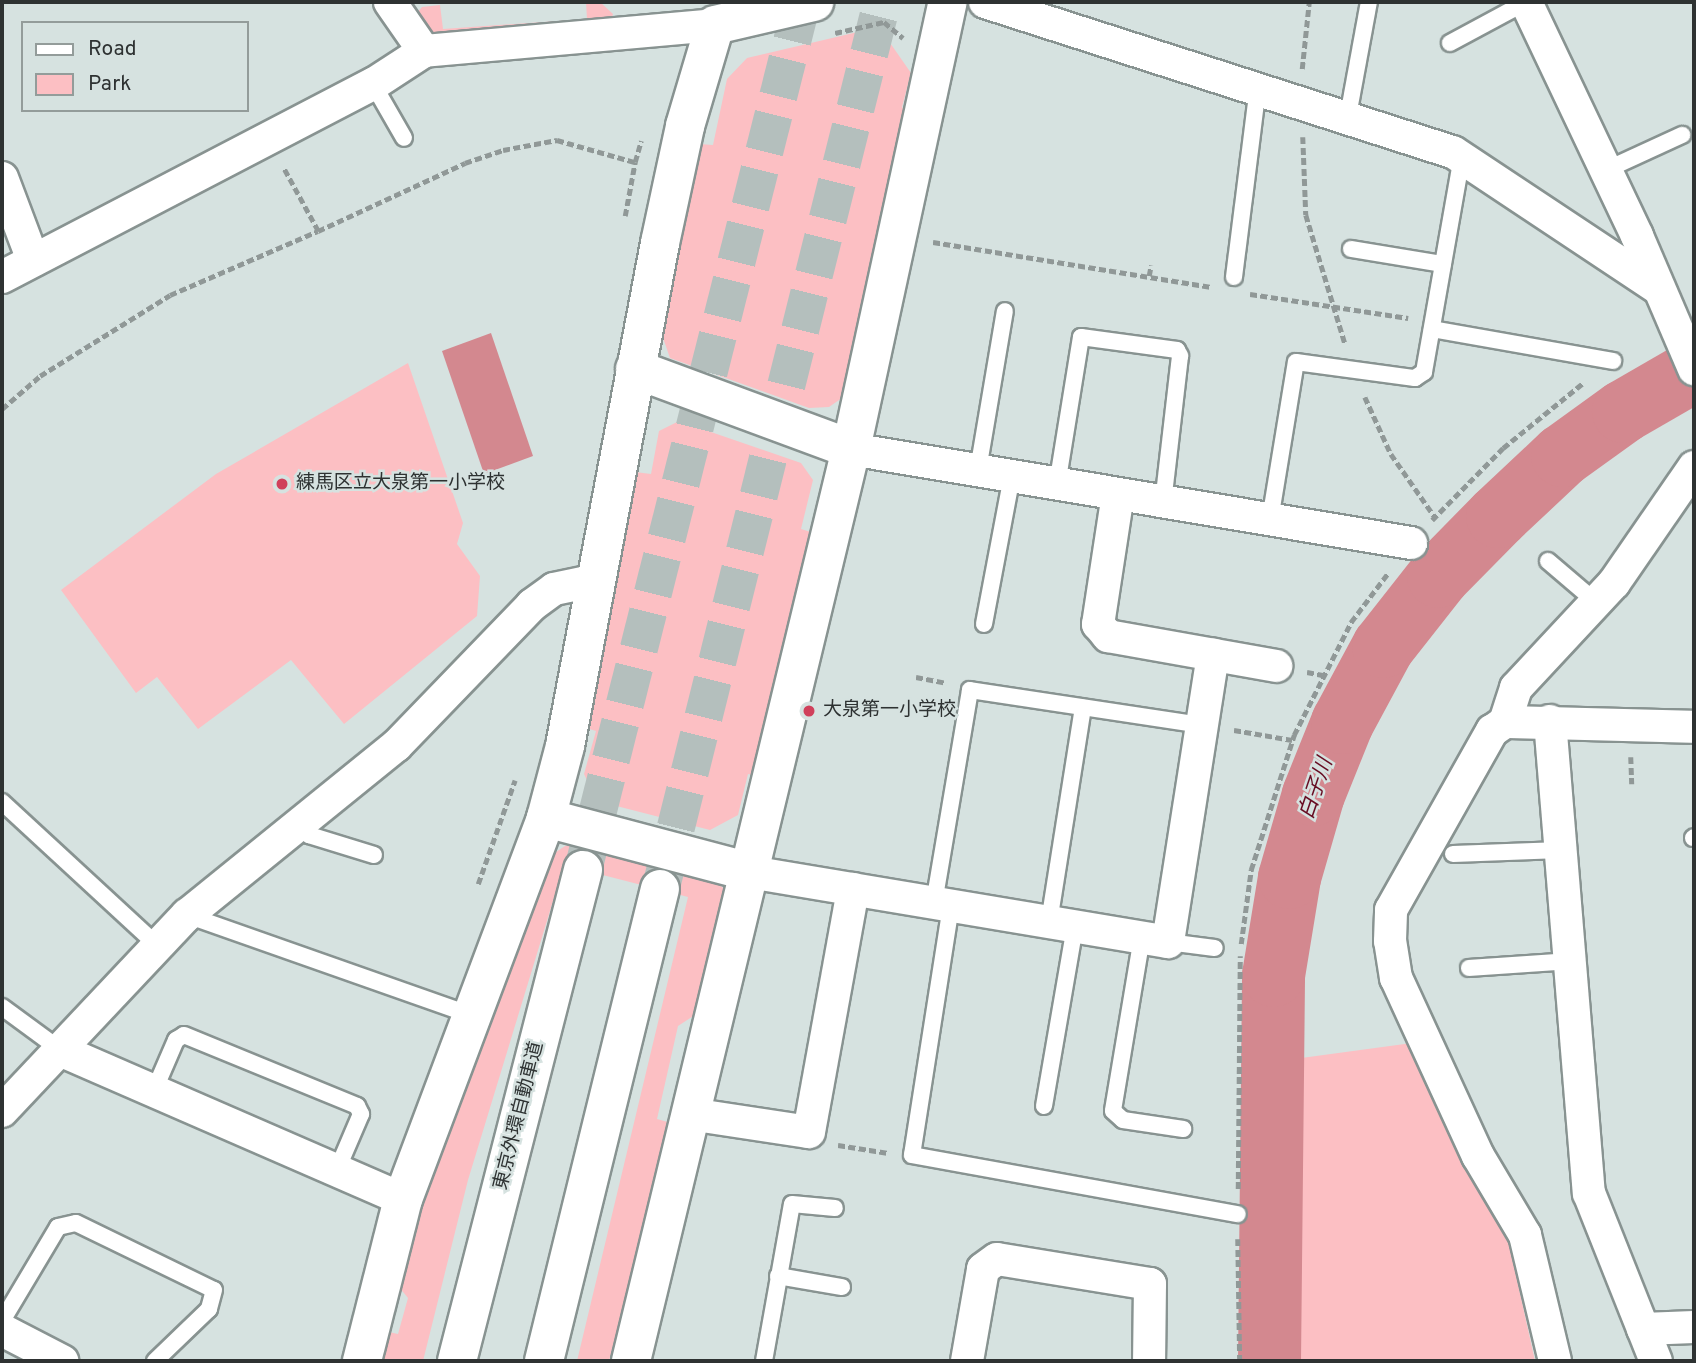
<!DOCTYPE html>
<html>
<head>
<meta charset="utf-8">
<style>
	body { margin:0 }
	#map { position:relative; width:1696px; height:1363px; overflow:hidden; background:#d6e2e0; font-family:Overpass,"Noto Sans JP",sans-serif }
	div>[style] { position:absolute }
	.green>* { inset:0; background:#fcbfc3 }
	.forest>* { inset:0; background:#d3888f }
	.river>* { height:63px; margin:-31.5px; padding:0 31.5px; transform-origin:31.5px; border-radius:31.5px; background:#d3888f }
	.motorway-tunnel>* { height:38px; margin-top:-19px; transform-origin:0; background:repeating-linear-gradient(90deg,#b4bfbd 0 38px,transparent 0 57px) }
	.path>* { height:4.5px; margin-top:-2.25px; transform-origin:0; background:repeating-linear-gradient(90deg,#909897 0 7px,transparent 0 10.5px) }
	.roads { filter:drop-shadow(2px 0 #889391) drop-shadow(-2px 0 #889391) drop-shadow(0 2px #889391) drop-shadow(0 -2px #889391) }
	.service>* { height:16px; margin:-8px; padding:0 8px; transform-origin:8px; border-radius:8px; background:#fff }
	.minor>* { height:32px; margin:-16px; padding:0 16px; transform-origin:16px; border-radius:16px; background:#fff }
	.tertiary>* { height:38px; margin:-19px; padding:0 19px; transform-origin:19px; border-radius:19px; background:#fff }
	.motorway>* { height:38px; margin:-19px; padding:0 19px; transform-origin:19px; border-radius:19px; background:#fff }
	.dots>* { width:19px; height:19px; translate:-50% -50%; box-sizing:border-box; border:4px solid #d6e2e0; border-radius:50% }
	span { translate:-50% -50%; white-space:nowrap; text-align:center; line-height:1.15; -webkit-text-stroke:5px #d6e2e0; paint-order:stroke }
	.poi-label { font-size:19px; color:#2e3232 }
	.left { translate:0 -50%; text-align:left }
	.street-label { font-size:19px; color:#2e3232 }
	.water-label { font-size:21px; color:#670d23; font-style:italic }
	.frame { position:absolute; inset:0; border:4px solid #2e3232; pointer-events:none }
	.legend { position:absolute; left:21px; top:21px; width:228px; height:91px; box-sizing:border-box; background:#d6e2e0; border:2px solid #939c9a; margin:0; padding:9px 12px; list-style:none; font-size:21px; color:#2e3232 }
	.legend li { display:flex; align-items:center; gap:14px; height:35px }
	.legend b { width:35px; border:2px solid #939c9a }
</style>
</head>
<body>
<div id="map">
	<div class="green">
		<i style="clip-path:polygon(586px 2px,600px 2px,613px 14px,611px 21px,435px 37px,415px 15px,422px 7px,440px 5px,443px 29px,587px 19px)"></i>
		<i style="clip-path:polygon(879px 27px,911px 73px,902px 107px,908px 117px,842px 398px,829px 407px,809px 408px,670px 358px,661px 332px,699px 144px,713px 145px,727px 79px,747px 58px)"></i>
		<i style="clip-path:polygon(408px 363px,463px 523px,457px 544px,480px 576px,477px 616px,344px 724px,291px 660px,198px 729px,157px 677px,136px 693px,61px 590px,216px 474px)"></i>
		<i style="clip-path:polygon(679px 421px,801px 463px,813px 480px,801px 529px,817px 534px,758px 776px,748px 774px,738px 815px,710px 830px,597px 801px,584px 774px,596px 731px,586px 728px,635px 472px,651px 474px,659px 431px)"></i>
		<i style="clip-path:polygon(577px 845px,718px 883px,726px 891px,701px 1011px,678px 1026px,657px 1119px,671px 1123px,609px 1361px,577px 1361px,688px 897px,564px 865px,468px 1180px,423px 1361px,376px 1361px,384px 1331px,398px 1334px,408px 1298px,395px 1282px,418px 1202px,547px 858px,565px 846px)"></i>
		<i style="clip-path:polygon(1412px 1043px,1509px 1244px,1535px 1361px,1295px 1361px,1294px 1059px)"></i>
	</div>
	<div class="forest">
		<i style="clip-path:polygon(491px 333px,533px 456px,484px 474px,442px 351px)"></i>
	</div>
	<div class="river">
		<i style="left:1269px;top:1361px;width:386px;rotate:-89.4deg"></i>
		<i style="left:1273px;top:975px;width:99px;rotate:-80.7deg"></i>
		<i style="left:1289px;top:877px;width:86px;rotate:-73.9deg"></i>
		<i style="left:1313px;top:794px;width:78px;rotate:-68.1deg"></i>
		<i style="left:1342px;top:722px;width:86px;rotate:-61.7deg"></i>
		<i style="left:1383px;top:646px;width:89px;rotate:-51.8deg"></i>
		<i style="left:1438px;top:576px;width:84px;rotate:-45.5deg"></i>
		<i style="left:1497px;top:516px;width:89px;rotate:-43.2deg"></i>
		<i style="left:1562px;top:455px;width:75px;rotate:-35.8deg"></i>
		<i style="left:1623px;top:411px;width:82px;rotate:-30deg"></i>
	</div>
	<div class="motorway-tunnel">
		<i style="left:583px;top:870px;width:895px;rotate:-75.84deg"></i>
		<i style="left:662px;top:883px;width:908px;rotate:-75.98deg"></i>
	</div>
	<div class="path">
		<i style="left:835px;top:33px;width:50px;rotate:-12.7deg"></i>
		<i style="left:884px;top:22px;width:25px;rotate:40deg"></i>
		<i style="left:1302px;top:69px;width:67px;rotate:-84deg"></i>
		<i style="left:1303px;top:137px;width:78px;rotate:87.8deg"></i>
		<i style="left:1306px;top:215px;width:134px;rotate:73.1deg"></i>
		<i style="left:625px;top:216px;width:55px;rotate:-79.5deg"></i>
		<i style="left:318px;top:231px;width:162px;rotate:-24.8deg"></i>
		<i style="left:465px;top:163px;width:40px;rotate:-18.9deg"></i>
		<i style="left:503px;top:150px;width:55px;rotate:-10.5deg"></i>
		<i style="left:557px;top:140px;width:81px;rotate:15.8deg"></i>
		<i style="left:635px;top:162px;width:22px;rotate:-74deg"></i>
		<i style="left:933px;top:242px;width:282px;rotate:9.2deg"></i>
		<i style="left:1149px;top:276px;width:11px;rotate:-80deg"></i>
		<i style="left:1250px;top:294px;width:160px;rotate:8.6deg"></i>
		<i style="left:1365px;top:397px;width:63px;rotate:65.5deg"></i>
		<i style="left:1391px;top:454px;width:77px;rotate:55.1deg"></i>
		<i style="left:2px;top:409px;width:50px;rotate:-41deg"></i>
		<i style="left:40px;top:376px;width:153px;rotate:-31.9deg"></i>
		<i style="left:170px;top:295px;width:161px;rotate:-23.4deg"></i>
		<i style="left:318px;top:231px;width:71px;rotate:-118.7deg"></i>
		<i style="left:1432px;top:520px;width:101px;rotate:-45.4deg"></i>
		<i style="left:1503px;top:448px;width:103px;rotate:-39.1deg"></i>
		<i style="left:1307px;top:672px;width:16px;rotate:11deg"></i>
		<i style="left:916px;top:677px;width:31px;rotate:11deg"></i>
		<i style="left:1234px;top:730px;width:59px;rotate:9.8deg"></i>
		<i style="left:1631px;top:757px;width:27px;rotate:88deg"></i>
		<i style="left:478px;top:884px;width:110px;rotate:-70.4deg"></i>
		<i style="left:1241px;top:944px;width:75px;rotate:-82.3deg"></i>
		<i style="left:1251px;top:870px;width:142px;rotate:-72.3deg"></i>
		<i style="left:1294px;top:735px;width:127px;rotate:-63.2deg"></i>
		<i style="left:1351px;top:622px;width:61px;rotate:-52.9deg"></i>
		<i style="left:838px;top:1145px;width:51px;rotate:9.1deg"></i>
		<i style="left:1238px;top:1189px;width:233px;rotate:-89.5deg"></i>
		<i style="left:1238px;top:1239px;width:122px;rotate:89.1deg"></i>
	</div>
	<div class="roads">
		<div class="service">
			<i style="left:1450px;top:43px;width:86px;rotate:-28.3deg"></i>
			<i style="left:373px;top:84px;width:62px;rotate:60.1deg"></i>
			<i style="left:1348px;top:116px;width:116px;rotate:-79.6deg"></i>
			<i style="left:1606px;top:170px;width:84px;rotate:-24.7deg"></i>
			<i style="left:1351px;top:249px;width:93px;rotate:9.3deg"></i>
			<i style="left:1234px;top:277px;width:191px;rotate:-82.8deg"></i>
			<i style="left:1432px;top:329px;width:184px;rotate:10deg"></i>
			<i style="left:978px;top:470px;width:161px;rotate:-80.4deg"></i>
			<i style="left:1057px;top:485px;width:150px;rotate:-80.8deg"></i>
			<i style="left:1081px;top:337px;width:97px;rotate:7.7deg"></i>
			<i style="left:1177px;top:350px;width:7px;rotate:63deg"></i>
			<i style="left:1180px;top:356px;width:147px;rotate:96.6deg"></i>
			<i style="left:1270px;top:520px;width:160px;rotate:-80.7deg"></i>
			<i style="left:1296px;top:362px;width:120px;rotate:7.7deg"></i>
			<i style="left:1415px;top:378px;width:11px;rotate:-34deg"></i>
			<i style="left:1424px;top:372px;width:218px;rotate:-80deg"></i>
			<i style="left:1548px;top:561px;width:63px;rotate:40.5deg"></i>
			<i style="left:984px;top:624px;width:151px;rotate:-79.3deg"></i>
			<i style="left:2px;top:802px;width:214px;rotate:42.7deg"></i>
			<i style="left:299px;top:824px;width:15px;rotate:48deg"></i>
			<i style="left:309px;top:835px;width:68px;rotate:17.1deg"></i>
			<i style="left:1693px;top:838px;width:1px;rotate:-45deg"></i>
			<i style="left:1453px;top:854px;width:108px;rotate:-2.1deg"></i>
			<i style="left:934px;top:903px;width:216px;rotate:-80.4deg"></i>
			<i style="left:970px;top:690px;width:235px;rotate:8.6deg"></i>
			<i style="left:951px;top:906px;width:252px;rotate:98.9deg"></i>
			<i style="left:912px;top:1155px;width:331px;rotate:10.3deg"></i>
			<i style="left:187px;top:915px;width:301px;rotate:19.4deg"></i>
			<i style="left:1049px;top:922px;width:217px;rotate:-81deg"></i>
			<i style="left:1142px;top:937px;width:176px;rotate:99.5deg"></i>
			<i style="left:1113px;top:1111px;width:13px;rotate:42deg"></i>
			<i style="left:1123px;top:1120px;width:61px;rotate:8.5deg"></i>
			<i style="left:1168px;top:942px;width:47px;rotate:7.3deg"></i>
			<i style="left:1469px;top:968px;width:102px;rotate:-3.9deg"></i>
			<i style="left:2px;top:1007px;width:74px;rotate:36.3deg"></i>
			<i style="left:154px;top:1091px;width:56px;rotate:-66.7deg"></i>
			<i style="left:176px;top:1040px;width:9px;rotate:-32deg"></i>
			<i style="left:184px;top:1035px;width:187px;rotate:22.3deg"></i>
			<i style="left:357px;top:1106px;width:9px;rotate:63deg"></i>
			<i style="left:361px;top:1114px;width:61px;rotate:113.2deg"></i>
			<i style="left:1044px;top:1106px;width:183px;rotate:-80.2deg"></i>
			<i style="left:778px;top:1276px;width:65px;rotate:9.8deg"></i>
			<i style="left:2px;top:1321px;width:109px;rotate:-59.2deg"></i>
			<i style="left:58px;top:1227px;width:18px;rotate:-13deg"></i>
			<i style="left:76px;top:1223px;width:153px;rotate:25.9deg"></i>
			<i style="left:214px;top:1290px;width:20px;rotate:105deg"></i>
			<i style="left:209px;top:1309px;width:75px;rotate:136.1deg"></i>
			<i style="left:764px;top:1361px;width:159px;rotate:-79.9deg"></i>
			<i style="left:792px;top:1204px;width:43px;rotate:5.3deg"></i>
		</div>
		<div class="minor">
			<i style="left:390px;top:2px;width:60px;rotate:55.2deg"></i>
			<i style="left:985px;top:2px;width:491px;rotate:17.8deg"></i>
			<i style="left:1453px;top:152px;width:247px;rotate:33.6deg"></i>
			<i style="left:1526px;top:2px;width:259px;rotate:64.6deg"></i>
			<i style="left:1637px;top:236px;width:145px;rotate:66.8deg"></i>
			<i style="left:2px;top:178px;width:88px;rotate:69.3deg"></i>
			<i style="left:2px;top:277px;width:420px;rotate:-27.5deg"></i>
			<i style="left:375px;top:83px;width:59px;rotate:-33.1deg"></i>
			<i style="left:424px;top:51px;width:292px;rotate:-5.1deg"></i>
			<i style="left:851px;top:449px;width:568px;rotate:9.53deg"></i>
			<i style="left:1118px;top:494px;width:132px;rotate:98.7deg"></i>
			<i style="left:1098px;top:624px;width:16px;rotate:50deg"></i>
			<i style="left:1108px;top:636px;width:171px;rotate:10.1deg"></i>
			<i style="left:1550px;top:721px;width:474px;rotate:85.3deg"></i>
			<i style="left:1589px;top:1193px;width:181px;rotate:68.3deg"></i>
			<i style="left:1505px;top:722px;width:36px;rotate:-72deg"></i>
			<i style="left:1516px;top:688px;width:144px;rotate:-47deg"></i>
			<i style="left:1614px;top:583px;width:141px;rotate:-55.4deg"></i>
			<i style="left:750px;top:872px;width:424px;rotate:9.5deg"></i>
			<i style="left:1168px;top:942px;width:291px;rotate:-81.1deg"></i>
			<i style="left:62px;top:1051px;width:372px;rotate:23.5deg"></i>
			<i style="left:2px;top:1111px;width:270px;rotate:-46.7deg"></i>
			<i style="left:187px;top:915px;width:269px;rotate:-39deg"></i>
			<i style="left:396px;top:746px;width:196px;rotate:-46deg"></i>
			<i style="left:532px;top:605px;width:27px;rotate:-36deg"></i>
			<i style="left:554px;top:589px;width:44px;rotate:-11.8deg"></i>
			<i style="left:690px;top:1114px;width:120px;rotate:8.6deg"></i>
			<i style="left:809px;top:1132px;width:247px;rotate:-79.7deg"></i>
			<i style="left:1643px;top:1329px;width:51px;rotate:-2.2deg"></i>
			<i style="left:2px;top:1330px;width:68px;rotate:27.3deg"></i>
			<i style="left:967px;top:1361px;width:93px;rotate:-80.1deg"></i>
			<i style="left:983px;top:1269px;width:17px;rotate:-36deg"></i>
			<i style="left:997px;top:1259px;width:155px;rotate:9.3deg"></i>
			<i style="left:1150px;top:1284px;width:77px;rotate:90.7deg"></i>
			<i style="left:1555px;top:1361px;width:130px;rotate:-103.4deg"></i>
			<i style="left:1525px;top:1235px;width:92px;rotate:-120.7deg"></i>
			<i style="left:1478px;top:1156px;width:196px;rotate:-114.7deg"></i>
			<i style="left:1396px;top:978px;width:37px;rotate:-99deg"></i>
			<i style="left:1390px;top:941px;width:31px;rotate:-88deg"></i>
			<i style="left:1391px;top:910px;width:206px;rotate:-60.6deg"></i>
			<i style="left:1492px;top:731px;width:16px;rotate:-35deg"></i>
			<i style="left:1505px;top:722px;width:189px;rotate:1.5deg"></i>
		</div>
		<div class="tertiary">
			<i style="left:635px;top:369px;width:230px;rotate:20.3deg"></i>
			<i style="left:546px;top:818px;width:211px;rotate:14.8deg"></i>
			<i style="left:362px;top:1361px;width:167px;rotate:-75.8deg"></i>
			<i style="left:403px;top:1199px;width:407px;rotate:-69.4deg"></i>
			<i style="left:546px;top:818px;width:74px;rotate:-75.2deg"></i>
			<i style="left:565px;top:746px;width:512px;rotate:-79.3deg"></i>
			<i style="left:660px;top:243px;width:120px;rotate:-77.9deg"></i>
			<i style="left:685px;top:126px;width:105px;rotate:-73.5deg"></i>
			<i style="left:715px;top:25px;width:102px;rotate:-13.1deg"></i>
			<i style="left:631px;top:1361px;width:938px;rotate:-76.44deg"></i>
			<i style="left:851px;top:449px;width:457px;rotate:-77.8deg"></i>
		</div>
		<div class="motorway">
			<i style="left:457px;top:1361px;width:507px;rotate:-75.61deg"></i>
			<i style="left:544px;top:1361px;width:486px;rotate:-76.2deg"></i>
		</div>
	</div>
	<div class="dots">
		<i style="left:282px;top:484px;background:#d0405b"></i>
		<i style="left:809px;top:711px;background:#d0405b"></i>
	</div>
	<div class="poi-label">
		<span class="left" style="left:296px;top:484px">練馬区立大泉第一小学校</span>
		<span class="left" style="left:823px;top:711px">大泉第一小学校</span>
	</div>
	<div class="street-label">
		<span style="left:520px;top:1116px;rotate:-76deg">東京外環自動車道</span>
	</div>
	<div class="water-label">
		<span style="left:1317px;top:789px;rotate:-71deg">白子川</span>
	</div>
	<div class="frame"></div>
	<ul class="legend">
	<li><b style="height:9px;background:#fff"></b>Road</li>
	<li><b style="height:19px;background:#fcbfc3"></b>Park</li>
	</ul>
</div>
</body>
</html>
